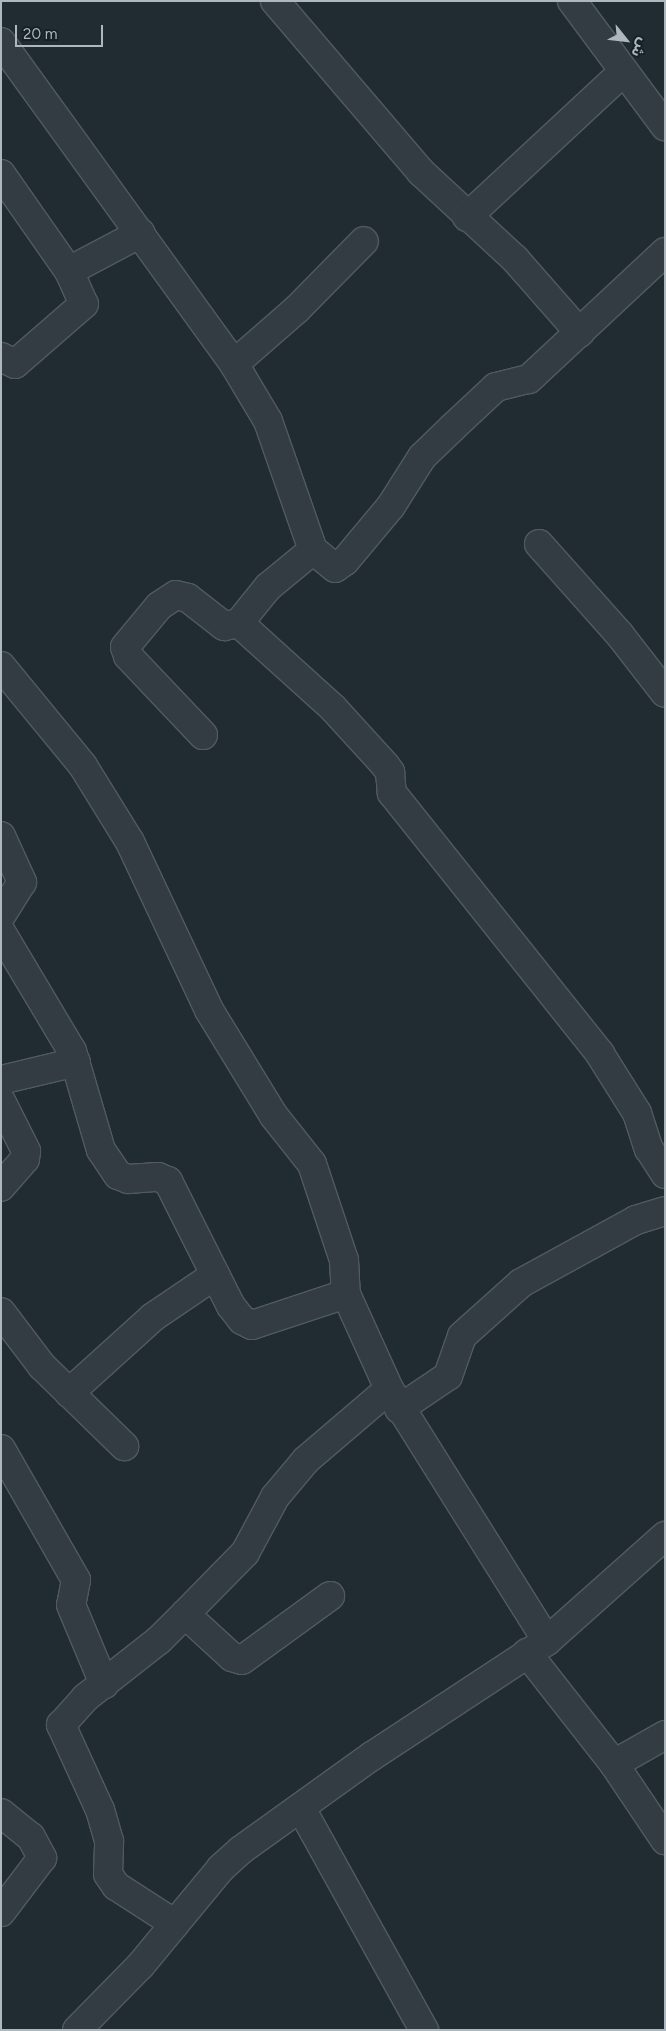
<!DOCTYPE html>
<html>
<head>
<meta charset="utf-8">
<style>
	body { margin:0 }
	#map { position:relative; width:666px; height:2031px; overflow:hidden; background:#212b32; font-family:Figtree,"Noto Sans Arabic",sans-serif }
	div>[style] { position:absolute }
	.roads { filter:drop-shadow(1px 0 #515a61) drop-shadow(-1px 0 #515a61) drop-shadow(0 1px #515a61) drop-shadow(0 -1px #515a61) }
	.minor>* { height:28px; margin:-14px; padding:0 14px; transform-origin:14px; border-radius:14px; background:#343c43 }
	span { translate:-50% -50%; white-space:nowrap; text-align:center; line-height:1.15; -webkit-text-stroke:5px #192128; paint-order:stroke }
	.frame { position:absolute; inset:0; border:2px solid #adb7c0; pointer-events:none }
	.north { position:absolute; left:601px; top:15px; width:50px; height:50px; -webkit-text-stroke:4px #192128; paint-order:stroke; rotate:119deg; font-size:14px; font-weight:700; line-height:20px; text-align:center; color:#adb7c0 }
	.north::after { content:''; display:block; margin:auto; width:18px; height:22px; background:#adb7c0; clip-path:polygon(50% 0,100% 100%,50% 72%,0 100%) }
	.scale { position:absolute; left:15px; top:25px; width:88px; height:22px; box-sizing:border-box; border:2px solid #adb7c0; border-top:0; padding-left:6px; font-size:15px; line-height:18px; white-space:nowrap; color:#adb7c0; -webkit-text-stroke:4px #192128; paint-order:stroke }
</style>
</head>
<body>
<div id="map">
	<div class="roads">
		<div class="minor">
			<i style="left:275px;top:1px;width:225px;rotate:49.5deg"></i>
			<i style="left:421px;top:172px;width:128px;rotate:42.8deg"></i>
			<i style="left:515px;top:259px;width:98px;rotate:48.7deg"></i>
			<i style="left:572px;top:1px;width:156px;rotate:53.4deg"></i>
			<i style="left:1px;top:42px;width:397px;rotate:54.1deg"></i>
			<i style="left:234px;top:364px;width:66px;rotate:59.2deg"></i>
			<i style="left:268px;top:421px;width:137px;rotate:70.8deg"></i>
			<i style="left:313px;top:550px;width:28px;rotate:39deg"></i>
			<i style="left:335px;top:568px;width:12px;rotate:-35deg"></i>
			<i style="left:345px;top:561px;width:72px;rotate:-50.1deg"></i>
			<i style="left:391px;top:506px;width:58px;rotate:-57.7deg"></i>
			<i style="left:422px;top:457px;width:42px;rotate:-44deg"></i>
			<i style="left:452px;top:428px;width:60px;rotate:-43deg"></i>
			<i style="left:496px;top:387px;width:34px;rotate:-14deg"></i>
			<i style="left:529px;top:379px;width:186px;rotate:-43deg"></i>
			<i style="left:1px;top:174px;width:118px;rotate:55deg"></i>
			<i style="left:69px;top:271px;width:36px;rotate:66deg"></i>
			<i style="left:84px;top:304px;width:91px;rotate:139deg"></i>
			<i style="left:15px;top:364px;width:16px;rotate:-153deg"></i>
			<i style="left:467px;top:217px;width:213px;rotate:-42.9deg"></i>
			<i style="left:69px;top:271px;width:81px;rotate:-27.8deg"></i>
			<i style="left:234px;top:364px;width:84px;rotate:-41.1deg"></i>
			<i style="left:297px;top:309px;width:95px;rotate:-45.4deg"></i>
			<i style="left:539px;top:544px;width:122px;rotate:48.3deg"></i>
			<i style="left:620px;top:635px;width:73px;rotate:52.2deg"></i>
			<i style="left:313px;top:550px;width:58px;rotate:140.6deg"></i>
			<i style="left:268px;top:587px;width:46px;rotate:128.9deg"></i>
			<i style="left:239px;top:623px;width:127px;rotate:42.1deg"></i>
			<i style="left:333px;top:708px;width:77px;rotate:47.6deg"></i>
			<i style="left:385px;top:765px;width:9px;rotate:54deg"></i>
			<i style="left:390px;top:772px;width:21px;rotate:85deg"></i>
			<i style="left:392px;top:793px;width:334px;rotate:51.4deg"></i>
			<i style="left:600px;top:1054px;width:70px;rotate:57.9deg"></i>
			<i style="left:637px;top:1113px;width:38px;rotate:72deg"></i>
			<i style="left:649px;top:1149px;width:30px;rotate:57deg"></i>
			<i style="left:1px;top:666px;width:129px;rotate:50.6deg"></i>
			<i style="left:83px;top:766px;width:89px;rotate:58.3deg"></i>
			<i style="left:130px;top:842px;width:186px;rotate:64.8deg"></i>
			<i style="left:209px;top:1010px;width:124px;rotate:58.5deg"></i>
			<i style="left:274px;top:1116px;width:61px;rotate:51.6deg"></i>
			<i style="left:312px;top:1164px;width:101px;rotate:71.6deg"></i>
			<i style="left:344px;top:1260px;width:34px;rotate:87deg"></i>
			<i style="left:346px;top:1294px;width:104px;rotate:65.6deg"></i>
			<i style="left:389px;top:1389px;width:297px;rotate:57.9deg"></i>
			<i style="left:203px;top:735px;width:109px;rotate:-133.5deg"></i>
			<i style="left:128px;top:656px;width:9px;rotate:-108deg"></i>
			<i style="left:125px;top:647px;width:53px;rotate:-50.3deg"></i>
			<i style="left:159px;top:606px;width:20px;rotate:-33deg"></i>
			<i style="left:176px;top:595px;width:12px;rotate:14deg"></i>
			<i style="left:188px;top:598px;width:46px;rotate:37.9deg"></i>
			<i style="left:224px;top:626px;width:15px;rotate:-11deg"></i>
			<i style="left:1px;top:836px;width:51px;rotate:65.5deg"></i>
			<i style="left:22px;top:882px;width:39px;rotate:122deg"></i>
			<i style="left:1px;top:932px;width:139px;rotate:59.2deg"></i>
			<i style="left:72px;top:1051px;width:103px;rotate:73.7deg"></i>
			<i style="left:101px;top:1150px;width:30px;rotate:56deg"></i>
			<i style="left:118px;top:1175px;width:11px;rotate:22deg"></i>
			<i style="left:128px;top:1179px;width:30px;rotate:-4deg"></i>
			<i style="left:158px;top:1177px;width:11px;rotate:22deg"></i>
			<i style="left:168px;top:1181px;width:140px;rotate:63.3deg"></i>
			<i style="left:231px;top:1306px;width:18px;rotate:52deg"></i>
			<i style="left:242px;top:1320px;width:11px;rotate:27deg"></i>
			<i style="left:252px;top:1325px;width:99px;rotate:-18.3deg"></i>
			<i style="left:1px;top:1080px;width:77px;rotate:-13.5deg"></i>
			<i style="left:1px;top:1101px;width:56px;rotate:63.4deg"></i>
			<i style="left:26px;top:1151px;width:8px;rotate:97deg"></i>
			<i style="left:25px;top:1159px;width:37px;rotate:131deg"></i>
			<i style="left:1px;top:1312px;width:68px;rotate:52.8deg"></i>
			<i style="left:42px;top:1366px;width:115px;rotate:44.3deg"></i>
			<i style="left:69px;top:1393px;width:113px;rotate:-42.1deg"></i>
			<i style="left:153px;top:1317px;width:75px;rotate:-34.1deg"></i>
			<i style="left:399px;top:1409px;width:59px;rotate:-34deg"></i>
			<i style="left:448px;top:1376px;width:42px;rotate:-70.7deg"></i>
			<i style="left:462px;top:1336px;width:79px;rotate:-41.9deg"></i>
			<i style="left:521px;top:1283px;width:131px;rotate:-28.7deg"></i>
			<i style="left:636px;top:1220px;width:30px;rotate:-17deg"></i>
			<i style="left:1px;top:1449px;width:151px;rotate:60.2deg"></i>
			<i style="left:76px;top:1580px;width:25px;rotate:101deg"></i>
			<i style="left:71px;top:1605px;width:86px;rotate:67.3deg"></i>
			<i style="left:185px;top:1614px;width:64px;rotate:42.5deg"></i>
			<i style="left:232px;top:1657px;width:10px;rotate:17deg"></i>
			<i style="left:242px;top:1660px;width:109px;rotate:-36deg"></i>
			<i style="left:527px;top:1653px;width:141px;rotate:51.9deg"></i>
			<i style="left:614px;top:1764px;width:92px;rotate:56.1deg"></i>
			<i style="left:614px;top:1764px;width:59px;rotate:-29.6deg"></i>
			<i style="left:302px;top:1810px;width:252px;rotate:61deg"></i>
			<i style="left:1px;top:1813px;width:38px;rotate:39deg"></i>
			<i style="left:31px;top:1837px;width:24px;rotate:62deg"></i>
			<i style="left:42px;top:1858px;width:68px;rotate:127.2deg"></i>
			<i style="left:175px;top:1924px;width:70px;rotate:-147.2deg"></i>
			<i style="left:116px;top:1886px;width:14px;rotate:-124deg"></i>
			<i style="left:108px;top:1874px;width:33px;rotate:-88deg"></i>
			<i style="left:109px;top:1841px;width:32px;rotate:-106deg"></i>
			<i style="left:100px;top:1810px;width:94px;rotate:-114.6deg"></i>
			<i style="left:61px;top:1725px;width:36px;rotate:-48deg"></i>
			<i style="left:85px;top:1698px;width:94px;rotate:-38.1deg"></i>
			<i style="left:159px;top:1640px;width:37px;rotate:-45deg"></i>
			<i style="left:185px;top:1614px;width:86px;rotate:-45.5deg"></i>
			<i style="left:245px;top:1553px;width:64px;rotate:-61.8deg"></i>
			<i style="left:275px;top:1497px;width:48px;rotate:-50deg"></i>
			<i style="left:306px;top:1460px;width:109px;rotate:-40.5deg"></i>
			<i style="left:77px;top:2030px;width:90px;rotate:-45.5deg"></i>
			<i style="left:140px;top:1966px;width:127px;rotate:-50.4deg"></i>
			<i style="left:221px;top:1868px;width:27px;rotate:-42deg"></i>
			<i style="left:241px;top:1850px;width:161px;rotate:-35.7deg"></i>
			<i style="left:372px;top:1756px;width:209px;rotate:-33.3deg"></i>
			<i style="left:547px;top:1641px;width:158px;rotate:-41.7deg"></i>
		</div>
	</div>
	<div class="frame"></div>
	<div class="north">ش</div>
	<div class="scale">20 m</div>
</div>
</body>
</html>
